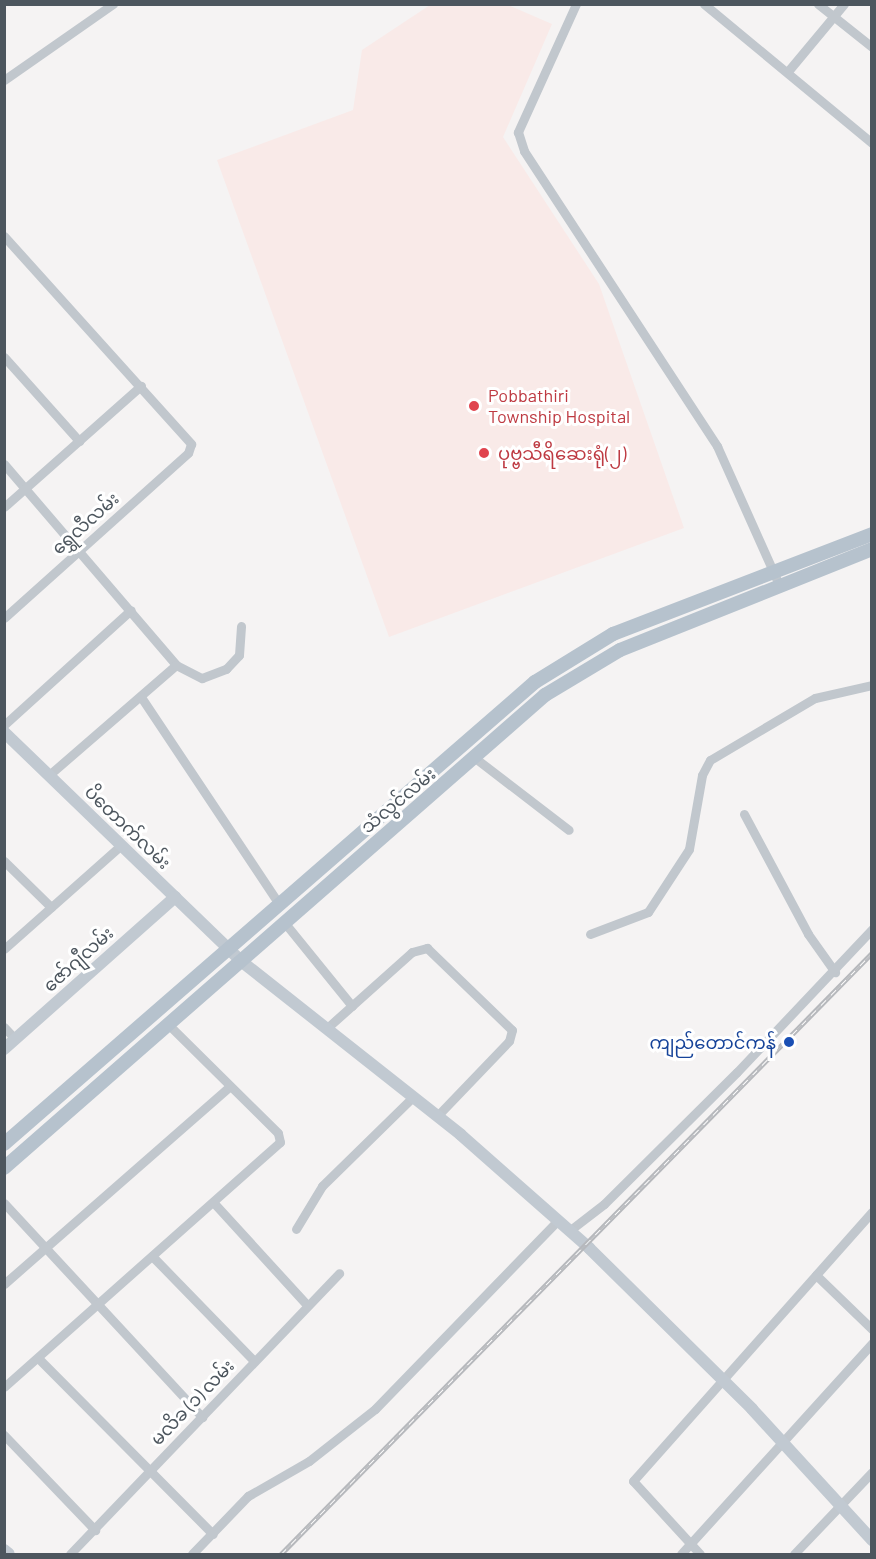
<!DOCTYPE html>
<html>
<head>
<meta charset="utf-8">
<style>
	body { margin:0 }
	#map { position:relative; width:876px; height:1559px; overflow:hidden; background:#f5f3f3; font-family:Barlow,"Noto Sans Myanmar",sans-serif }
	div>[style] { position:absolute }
	.medical>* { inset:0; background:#f9eae8 }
	.street>* { height:9px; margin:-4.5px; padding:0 4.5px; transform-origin:4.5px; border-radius:4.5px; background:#c1c7cd }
	.secondary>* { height:12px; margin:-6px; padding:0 6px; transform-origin:6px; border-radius:6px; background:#c1c9d1 }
	.primary>* { height:14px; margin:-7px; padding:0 7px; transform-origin:7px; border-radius:7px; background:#b6c2cd }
	.rail>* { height:4.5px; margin-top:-2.25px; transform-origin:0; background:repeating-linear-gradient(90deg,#fff 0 7px,#b6b8bc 0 14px); box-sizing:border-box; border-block:2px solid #b6b8bc }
	.dots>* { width:16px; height:16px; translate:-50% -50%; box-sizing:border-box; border:3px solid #fff; border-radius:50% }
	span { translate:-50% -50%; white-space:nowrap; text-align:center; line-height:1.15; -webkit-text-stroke:6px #fff; paint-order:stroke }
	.health-label { font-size:18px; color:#be3a42 }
	.left { translate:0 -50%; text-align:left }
	.street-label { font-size:18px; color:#4d565e }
	.transit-label { font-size:18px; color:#164399 }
	.right { translate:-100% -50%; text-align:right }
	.frame { position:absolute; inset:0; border:6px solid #4d565e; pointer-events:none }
</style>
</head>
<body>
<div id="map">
	<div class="medical">
		<i style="clip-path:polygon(430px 5px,508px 5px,552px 24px,503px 137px,599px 284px,684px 528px,389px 637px,217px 160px,353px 110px,362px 50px)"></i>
	</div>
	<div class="street">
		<i style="left:576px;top:4px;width:141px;rotate:114.4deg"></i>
		<i style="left:518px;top:132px;width:20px;rotate:72deg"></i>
		<i style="left:524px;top:151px;width:353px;rotate:56.8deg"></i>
		<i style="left:717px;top:446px;width:154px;rotate:65.9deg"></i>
		<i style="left:704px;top:4px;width:218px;rotate:39.6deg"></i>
		<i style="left:818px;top:4px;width:69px;rotate:38.5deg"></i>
		<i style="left:789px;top:70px;width:86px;rotate:-50.2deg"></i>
		<i style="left:4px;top:80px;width:133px;rotate:-34.9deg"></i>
		<i style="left:4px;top:236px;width:280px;rotate:48deg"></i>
		<i style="left:191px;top:444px;width:9px;rotate:108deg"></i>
		<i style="left:188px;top:453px;width:247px;rotate:138.1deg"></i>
		<i style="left:4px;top:357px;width:113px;rotate:48.2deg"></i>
		<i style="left:4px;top:464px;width:265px;rotate:49.4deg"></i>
		<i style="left:176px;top:665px;width:169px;rotate:139.1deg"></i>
		<i style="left:4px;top:507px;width:183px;rotate:-41.5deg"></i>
		<i style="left:176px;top:665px;width:29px;rotate:27deg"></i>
		<i style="left:202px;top:678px;width:26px;rotate:-21deg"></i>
		<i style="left:226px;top:669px;width:19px;rotate:-47deg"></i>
		<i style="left:239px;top:655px;width:29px;rotate:-86deg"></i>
		<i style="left:141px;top:697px;width:249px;rotate:56.3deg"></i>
		<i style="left:4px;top:725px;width:171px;rotate:-42.2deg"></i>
		<i style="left:475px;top:758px;width:118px;rotate:37.5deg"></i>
		<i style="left:744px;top:814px;width:136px;rotate:61.9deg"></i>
		<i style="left:808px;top:934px;width:47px;rotate:54.6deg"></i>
		<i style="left:4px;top:861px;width:66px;rotate:44.4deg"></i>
		<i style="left:284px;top:922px;width:108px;rotate:51deg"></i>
		<i style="left:590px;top:934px;width:62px;rotate:-20.8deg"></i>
		<i style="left:648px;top:912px;width:75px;rotate:-56.9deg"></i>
		<i style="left:689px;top:849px;width:75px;rotate:-80deg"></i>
		<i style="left:702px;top:775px;width:17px;rotate:-62deg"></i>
		<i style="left:710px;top:760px;width:122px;rotate:-30.6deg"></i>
		<i style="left:815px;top:698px;width:58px;rotate:-12.8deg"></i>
		<i style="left:4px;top:949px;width:157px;rotate:-41.6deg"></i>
		<i style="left:4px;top:1027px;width:16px;rotate:47deg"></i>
		<i style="left:327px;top:1028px;width:114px;rotate:-41.8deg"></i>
		<i style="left:412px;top:952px;width:16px;rotate:-15deg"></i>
		<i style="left:427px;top:948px;width:118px;rotate:44deg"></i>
		<i style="left:512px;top:1030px;width:11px;rotate:105deg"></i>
		<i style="left:509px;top:1041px;width:104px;rotate:133.8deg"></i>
		<i style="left:213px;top:1202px;width:139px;rotate:47.6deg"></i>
		<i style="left:4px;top:1203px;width:292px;rotate:47.2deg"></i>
		<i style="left:296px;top:1229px;width:50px;rotate:-58.8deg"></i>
		<i style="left:322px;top:1186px;width:127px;rotate:-44.4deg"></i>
		<i style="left:569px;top:1231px;width:44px;rotate:-37.6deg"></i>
		<i style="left:604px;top:1204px;width:187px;rotate:-44.8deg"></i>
		<i style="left:737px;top:1072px;width:197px;rotate:-46.6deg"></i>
		<i style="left:152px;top:1256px;width:146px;rotate:45.8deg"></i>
		<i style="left:816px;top:1275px;width:78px;rotate:44deg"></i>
		<i style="left:4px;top:1284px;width:300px;rotate:-41.2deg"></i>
		<i style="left:38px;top:1358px;width:248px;rotate:45.2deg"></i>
		<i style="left:4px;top:1387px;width:369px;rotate:-41.6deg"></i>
		<i style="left:280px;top:1142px;width:9px;rotate:-103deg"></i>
		<i style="left:278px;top:1133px;width:152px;rotate:-135.3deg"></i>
		<i style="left:4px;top:1435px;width:132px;rotate:46.2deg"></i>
		<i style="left:70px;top:1554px;width:389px;rotate:-46.2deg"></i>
		<i style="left:192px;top:1554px;width:81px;rotate:-46deg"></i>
		<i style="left:248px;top:1496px;width:70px;rotate:-29.8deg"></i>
		<i style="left:309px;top:1461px;width:84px;rotate:-38.2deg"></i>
		<i style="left:375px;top:1409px;width:262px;rotate:-45.9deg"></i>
		<i style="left:681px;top:1554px;width:285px;rotate:-47.8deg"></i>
		<i style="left:700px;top:1554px;width:99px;rotate:-132.5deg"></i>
		<i style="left:633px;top:1481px;width:360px;rotate:-48.4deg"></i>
		<i style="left:794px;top:1554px;width:113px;rotate:-46.4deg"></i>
	</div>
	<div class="secondary">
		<i style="left:4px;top:732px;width:330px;rotate:44deg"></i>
		<i style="left:241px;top:961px;width:280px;rotate:38.3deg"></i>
		<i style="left:461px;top:1135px;width:171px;rotate:41.4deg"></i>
		<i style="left:589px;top:1248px;width:229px;rotate:44.6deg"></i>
		<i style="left:752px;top:1409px;width:178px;rotate:47.5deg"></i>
		<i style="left:4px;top:1049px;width:229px;rotate:-41.6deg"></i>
		<i style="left:4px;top:1550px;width:6px;rotate:39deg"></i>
	</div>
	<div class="primary">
		<i style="left:4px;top:1144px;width:704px;rotate:-41.03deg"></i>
		<i style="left:535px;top:682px;width:92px;rotate:-31.6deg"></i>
		<i style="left:613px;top:634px;width:278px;rotate:-21.1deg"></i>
		<i style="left:4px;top:1168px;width:719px;rotate:-41.16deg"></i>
		<i style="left:545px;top:695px;width:87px;rotate:-31deg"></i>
		<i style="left:620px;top:650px;width:271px;rotate:-21.8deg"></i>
	</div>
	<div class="rail">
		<i style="left:281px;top:1554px;width:843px;rotate:-45.48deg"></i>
	</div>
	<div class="dots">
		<i style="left:474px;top:406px;background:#e0444e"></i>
		<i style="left:484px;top:453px;background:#e0444e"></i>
		<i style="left:789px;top:1042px;background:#1a4fb4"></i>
	</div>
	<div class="health-label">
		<span class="left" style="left:488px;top:406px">Pobbathiri<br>Township Hospital</span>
		<span class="left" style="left:498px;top:453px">ပုဗ္ဗသီရိဆေးရုံ(၂)</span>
	</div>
	<div class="street-label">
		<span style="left:85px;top:523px;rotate:-42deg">ရွှေလီလမ်း</span>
		<span style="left:398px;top:800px;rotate:-40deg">သံလွင်လမ်း</span>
		<span style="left:128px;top:827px;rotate:44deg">ပိတောက်လမ်း</span>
		<span style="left:78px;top:959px;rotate:-42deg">ဇော်ဂျီလမ်း</span>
		<span style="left:192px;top:1402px;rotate:-46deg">မလိခ (၁) လမ်း</span>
	</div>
	<div class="transit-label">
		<span class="right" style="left:776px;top:1042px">ကျည်တောင်ကန်</span>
	</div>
	<div class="frame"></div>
</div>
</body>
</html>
